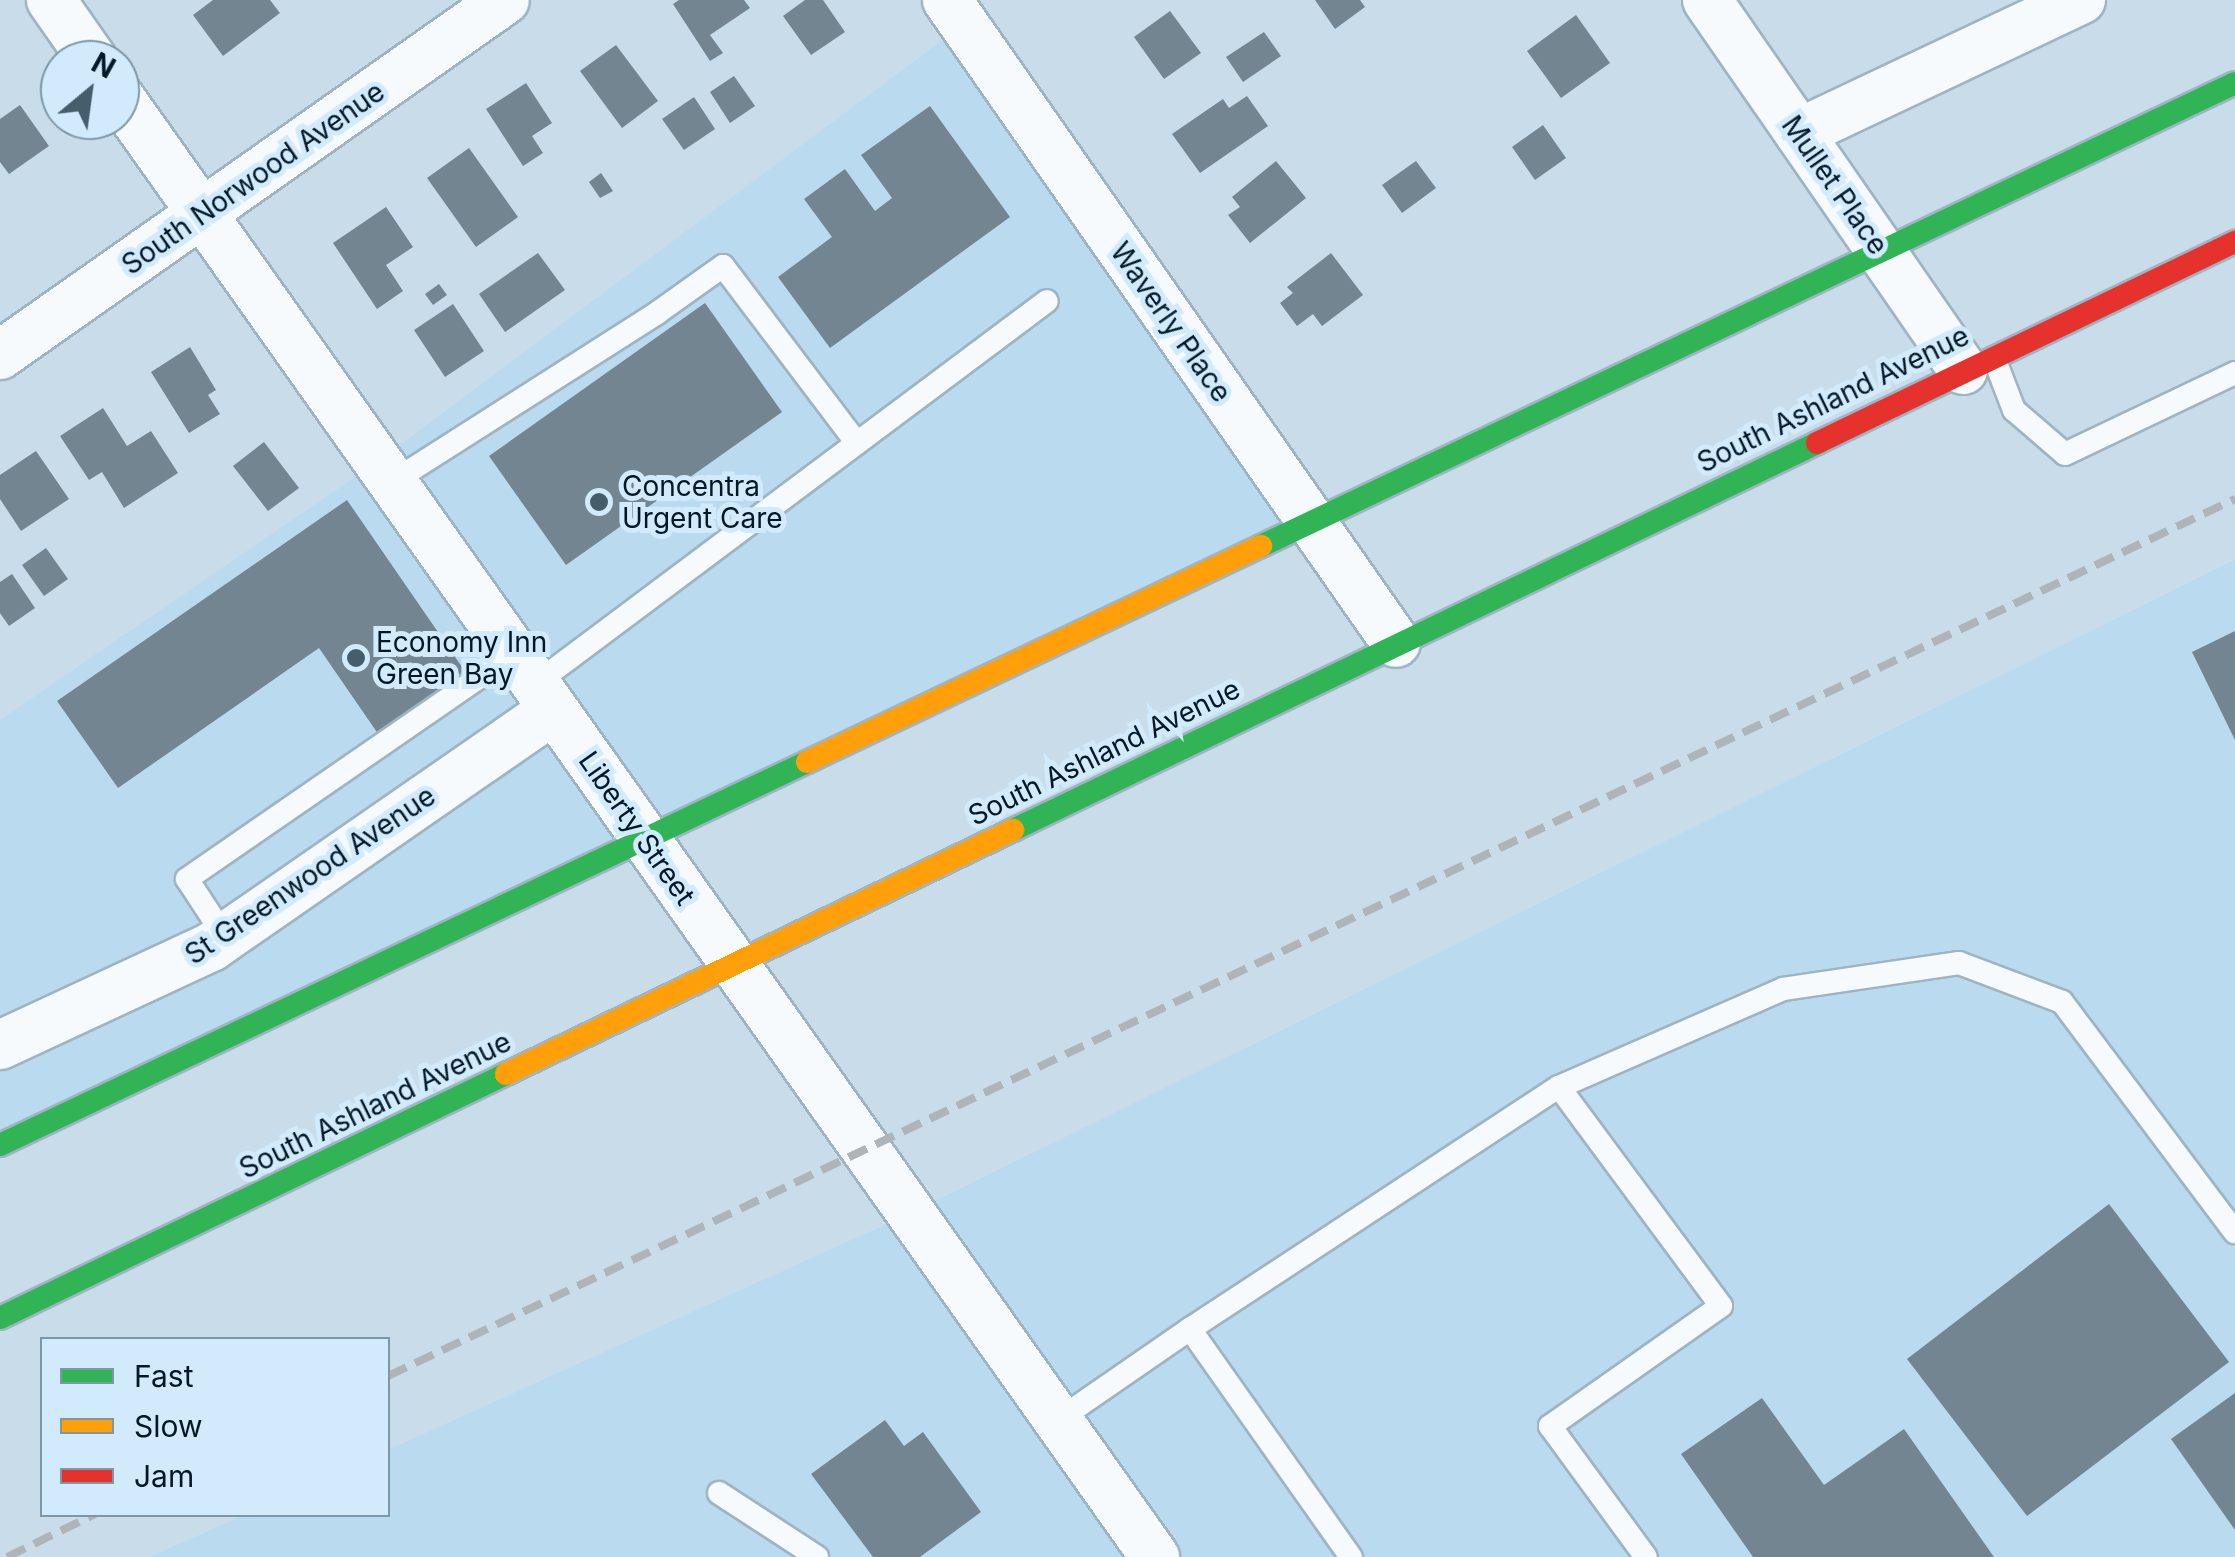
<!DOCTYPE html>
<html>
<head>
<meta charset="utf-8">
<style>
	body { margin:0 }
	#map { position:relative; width:2235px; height:1557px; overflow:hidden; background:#c8dcea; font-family:Inter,sans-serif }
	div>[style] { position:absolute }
	.built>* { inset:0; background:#badaf0 }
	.building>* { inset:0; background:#728591 }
	.roads { filter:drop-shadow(2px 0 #9eb4c2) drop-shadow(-2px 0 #9eb4c2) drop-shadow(0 2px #9eb4c2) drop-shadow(0 -2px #9eb4c2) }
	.lane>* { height:22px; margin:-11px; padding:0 11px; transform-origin:11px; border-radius:11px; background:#f7fafc }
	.street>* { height:48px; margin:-24px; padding:0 24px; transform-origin:24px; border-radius:24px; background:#f7fafc }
	.fast>* { height:22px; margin:-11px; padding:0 11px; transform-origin:11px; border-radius:11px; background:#30b455 }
	.slow>* { height:22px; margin:-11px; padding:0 11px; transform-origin:11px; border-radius:11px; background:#ff9f0a }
	.jam>* { height:22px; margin:-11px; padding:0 11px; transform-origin:11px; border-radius:11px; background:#e5322d }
	.rail>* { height:8px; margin-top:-4px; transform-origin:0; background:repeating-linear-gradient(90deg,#aeb4b8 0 20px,transparent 0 30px) }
	.dots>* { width:28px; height:28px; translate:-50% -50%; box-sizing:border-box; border:5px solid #d1ebfc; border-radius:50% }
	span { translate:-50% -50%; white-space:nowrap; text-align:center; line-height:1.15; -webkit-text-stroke:10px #d1ebfc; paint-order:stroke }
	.street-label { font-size:28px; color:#001827 }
	.poi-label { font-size:28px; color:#001827 }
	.left { translate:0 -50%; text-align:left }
	.legend { position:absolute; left:40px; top:1337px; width:350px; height:180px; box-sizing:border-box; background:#d1ebfc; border:2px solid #7d97a7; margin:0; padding:12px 18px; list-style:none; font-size:30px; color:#001827 }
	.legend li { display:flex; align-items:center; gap:20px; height:50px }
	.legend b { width:50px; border:2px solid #7d97a7 }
	.north { position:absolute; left:40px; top:40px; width:100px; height:100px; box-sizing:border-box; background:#d1ebfc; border:2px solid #7d97a7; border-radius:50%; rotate:29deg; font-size:28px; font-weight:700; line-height:40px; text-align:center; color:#001827 }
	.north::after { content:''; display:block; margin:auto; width:35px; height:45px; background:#465d6b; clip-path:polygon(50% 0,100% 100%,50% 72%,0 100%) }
</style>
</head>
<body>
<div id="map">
	<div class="built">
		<i style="clip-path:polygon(964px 24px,1312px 522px,0 1145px,0 720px,377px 462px)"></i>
		<i style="clip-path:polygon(2235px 560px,2235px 1557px,150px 1557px,244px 1515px,388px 1514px,388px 1450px,911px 1213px)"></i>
	</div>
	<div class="building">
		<i style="clip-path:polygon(213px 0,270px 0,280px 13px,223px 56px,193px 15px)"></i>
		<i style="clip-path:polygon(679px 0,744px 0,750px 8px,710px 35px,723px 53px,710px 61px,673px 4px)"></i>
		<i style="clip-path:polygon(805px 0,823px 0,845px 32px,811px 55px,783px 16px)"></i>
		<i style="clip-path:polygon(1315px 0,1360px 0,1365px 7px,1335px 29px)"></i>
		<i style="clip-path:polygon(1170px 11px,1201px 53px,1164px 79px,1134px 37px)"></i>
		<i style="clip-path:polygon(1576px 15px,1610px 63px,1561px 98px,1527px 51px)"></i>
		<i style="clip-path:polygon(1264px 32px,1281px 56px,1243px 82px,1226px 57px)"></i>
		<i style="clip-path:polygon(616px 45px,658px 101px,622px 128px,580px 71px)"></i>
		<i style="clip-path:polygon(734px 76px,755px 106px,730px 123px,710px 92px)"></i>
		<i style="clip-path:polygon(526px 83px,552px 123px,532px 136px,543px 153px,523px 166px,486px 109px)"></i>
		<i style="clip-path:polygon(1247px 96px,1268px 126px,1200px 173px,1172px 134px,1223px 99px,1229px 108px)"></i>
		<i style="clip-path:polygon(694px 97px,715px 129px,684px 150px,662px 119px)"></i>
		<i style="clip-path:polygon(20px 105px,49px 146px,9px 174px,0 162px,0 119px)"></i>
		<i style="clip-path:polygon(930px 106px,1010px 217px,830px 348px,778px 277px,832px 237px,804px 199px,845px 169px,875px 211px,892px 198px,861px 155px)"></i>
		<i style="clip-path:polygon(1543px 125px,1566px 158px,1535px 180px,1512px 147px)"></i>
		<i style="clip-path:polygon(469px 148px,518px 217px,476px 247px,427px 178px)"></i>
		<i style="clip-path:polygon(1276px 161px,1306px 198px,1250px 243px,1228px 215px,1240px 207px,1232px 197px)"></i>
		<i style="clip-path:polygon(1416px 161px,1436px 188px,1402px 213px,1382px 185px)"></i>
		<i style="clip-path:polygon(601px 173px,613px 191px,600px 198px,589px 182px)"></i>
		<i style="clip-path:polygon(386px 207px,413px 247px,386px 265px,403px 291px,377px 309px,333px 243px)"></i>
		<i style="clip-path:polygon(538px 253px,565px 290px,505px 332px,479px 294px)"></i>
		<i style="clip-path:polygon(1331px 253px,1363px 295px,1322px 326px,1313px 314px,1297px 326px,1280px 303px,1293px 293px,1287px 287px)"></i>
		<i style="clip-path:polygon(439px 284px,447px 295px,433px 305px,425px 294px)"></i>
		<i style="clip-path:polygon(705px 303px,782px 412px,566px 565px,489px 456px)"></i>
		<i style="clip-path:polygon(453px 304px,484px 351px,445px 377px,414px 330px)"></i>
		<i style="clip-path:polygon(190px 347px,216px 390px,208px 395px,220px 414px,189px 433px,151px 372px)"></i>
		<i style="clip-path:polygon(103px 408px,127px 446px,151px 431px,178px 473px,124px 508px,102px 472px,89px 480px,60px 436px)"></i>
		<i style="clip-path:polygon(264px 442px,299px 488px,268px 511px,233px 466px)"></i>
		<i style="clip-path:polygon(36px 451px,69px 499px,21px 531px,0 499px,0 475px)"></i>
		<i style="clip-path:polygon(347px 500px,471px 680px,383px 741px,319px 648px,118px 788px,57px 701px)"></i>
		<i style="clip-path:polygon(46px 548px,68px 579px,44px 596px,22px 565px)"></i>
		<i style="clip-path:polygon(12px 574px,35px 608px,9px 626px,0 613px,0 582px)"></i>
		<i style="clip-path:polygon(2235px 631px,2235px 740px,2192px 652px)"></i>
		<i style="clip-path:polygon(2109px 1204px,2229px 1362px,2027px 1516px,1907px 1359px)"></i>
		<i style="clip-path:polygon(2235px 1393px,2235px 1530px,2171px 1439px)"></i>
		<i style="clip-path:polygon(1762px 1398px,1824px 1485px,1904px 1429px,1994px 1557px,1753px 1557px,1681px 1454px)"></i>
		<i style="clip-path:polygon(885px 1420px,904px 1446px,923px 1432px,981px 1512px,920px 1557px,873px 1557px,811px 1474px)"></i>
	</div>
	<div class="roads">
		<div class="lane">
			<i style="left:1994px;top:358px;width:56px;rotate:69deg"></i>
			<i style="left:2014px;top:410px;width:67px;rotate:40.8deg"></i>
			<i style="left:2065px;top:454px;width:188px;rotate:-25.5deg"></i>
			<i style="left:392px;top:482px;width:314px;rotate:-32.5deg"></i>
			<i style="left:657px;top:313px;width:81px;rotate:-35.5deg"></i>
			<i style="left:723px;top:266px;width:222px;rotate:52.9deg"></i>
			<i style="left:535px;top:684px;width:639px;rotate:-36.8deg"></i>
			<i style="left:225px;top:937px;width:69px;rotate:-123.2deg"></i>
			<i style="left:187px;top:879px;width:397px;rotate:-34.6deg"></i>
			<i style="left:1559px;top:1087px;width:244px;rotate:-23.6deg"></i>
			<i style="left:1783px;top:989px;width:178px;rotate:-8.4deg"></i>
			<i style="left:1959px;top:963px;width:110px;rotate:20.7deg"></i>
			<i style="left:2062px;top:1002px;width:288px;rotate:53.1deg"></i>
			<i style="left:1190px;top:1329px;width:441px;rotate:-33.3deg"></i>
			<i style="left:1559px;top:1087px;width:272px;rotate:53.5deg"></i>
			<i style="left:1721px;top:1306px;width:209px;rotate:144.9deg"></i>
			<i style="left:1550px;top:1426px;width:162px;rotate:53.8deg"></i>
			<i style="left:1058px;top:1420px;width:160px;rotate:-34.6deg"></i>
			<i style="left:1190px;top:1329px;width:279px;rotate:54.8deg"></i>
			<i style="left:719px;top:1493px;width:117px;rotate:33.1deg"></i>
		</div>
		<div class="street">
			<i style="left:51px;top:0;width:73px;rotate:55deg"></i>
			<i style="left:947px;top:0;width:784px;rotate:55.07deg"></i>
			<i style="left:1707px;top:0;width:450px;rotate:55.3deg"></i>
			<i style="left:120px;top:98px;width:1789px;rotate:54.65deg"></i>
			<i style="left:1799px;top:133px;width:312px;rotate:-25.3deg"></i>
			<i style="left:0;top:355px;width:617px;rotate:-35.11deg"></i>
			<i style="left:0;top:1045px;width:233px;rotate:-24.9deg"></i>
			<i style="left:211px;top:947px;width:416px;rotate:-34.7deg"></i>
		</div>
		<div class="fast">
			<i style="left:1261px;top:546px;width:1078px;rotate:-25.42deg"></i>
			<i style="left:1013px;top:830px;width:892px;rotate:-25.7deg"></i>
			<i style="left:0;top:1145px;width:893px;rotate:-25.39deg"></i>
			<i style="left:0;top:1318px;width:562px;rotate:-25.74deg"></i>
		</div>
		<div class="slow">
			<i style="left:807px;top:762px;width:503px;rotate:-25.44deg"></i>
			<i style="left:506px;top:1074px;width:563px;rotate:-25.7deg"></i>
		</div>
		<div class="jam">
			<i style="left:1817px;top:443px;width:464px;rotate:-25.7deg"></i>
		</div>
	</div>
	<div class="rail">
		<i style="left:388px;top:1376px;width:2045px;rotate:-25.4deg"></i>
		<i style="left:7px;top:1557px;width:98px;rotate:-26deg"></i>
	</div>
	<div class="dots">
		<i style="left:599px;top:502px;background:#465d6b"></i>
		<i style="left:356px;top:658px;background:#465d6b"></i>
	</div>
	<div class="street-label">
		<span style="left:253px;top:178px;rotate:-35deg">South Norwood Avenue</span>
		<span style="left:1835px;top:185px;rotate:55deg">Mullet Place</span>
		<span style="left:1171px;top:322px;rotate:55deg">Waverly Place</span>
		<span style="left:1833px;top:399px;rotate:-26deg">South Ashland Avenue</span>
		<span style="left:1104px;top:752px;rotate:-26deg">South Ashland Avenue</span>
		<span style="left:637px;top:828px;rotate:55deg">Liberty Street</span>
		<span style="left:310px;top:875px;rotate:-34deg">St Greenwood Avenue</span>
		<span style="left:375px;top:1105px;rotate:-26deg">South Ashland Avenue</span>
	</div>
	<div class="poi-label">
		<span class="left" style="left:622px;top:502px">Concentra<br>Urgent Care</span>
		<span class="left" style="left:376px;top:658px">Economy Inn<br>Green Bay</span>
	</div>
	<ul class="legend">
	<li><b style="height:12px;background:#30b455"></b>Fast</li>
	<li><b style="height:12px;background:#ff9f0a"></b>Slow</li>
	<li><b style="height:12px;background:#e5322d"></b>Jam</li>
	</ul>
	<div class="north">N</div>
</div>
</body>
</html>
